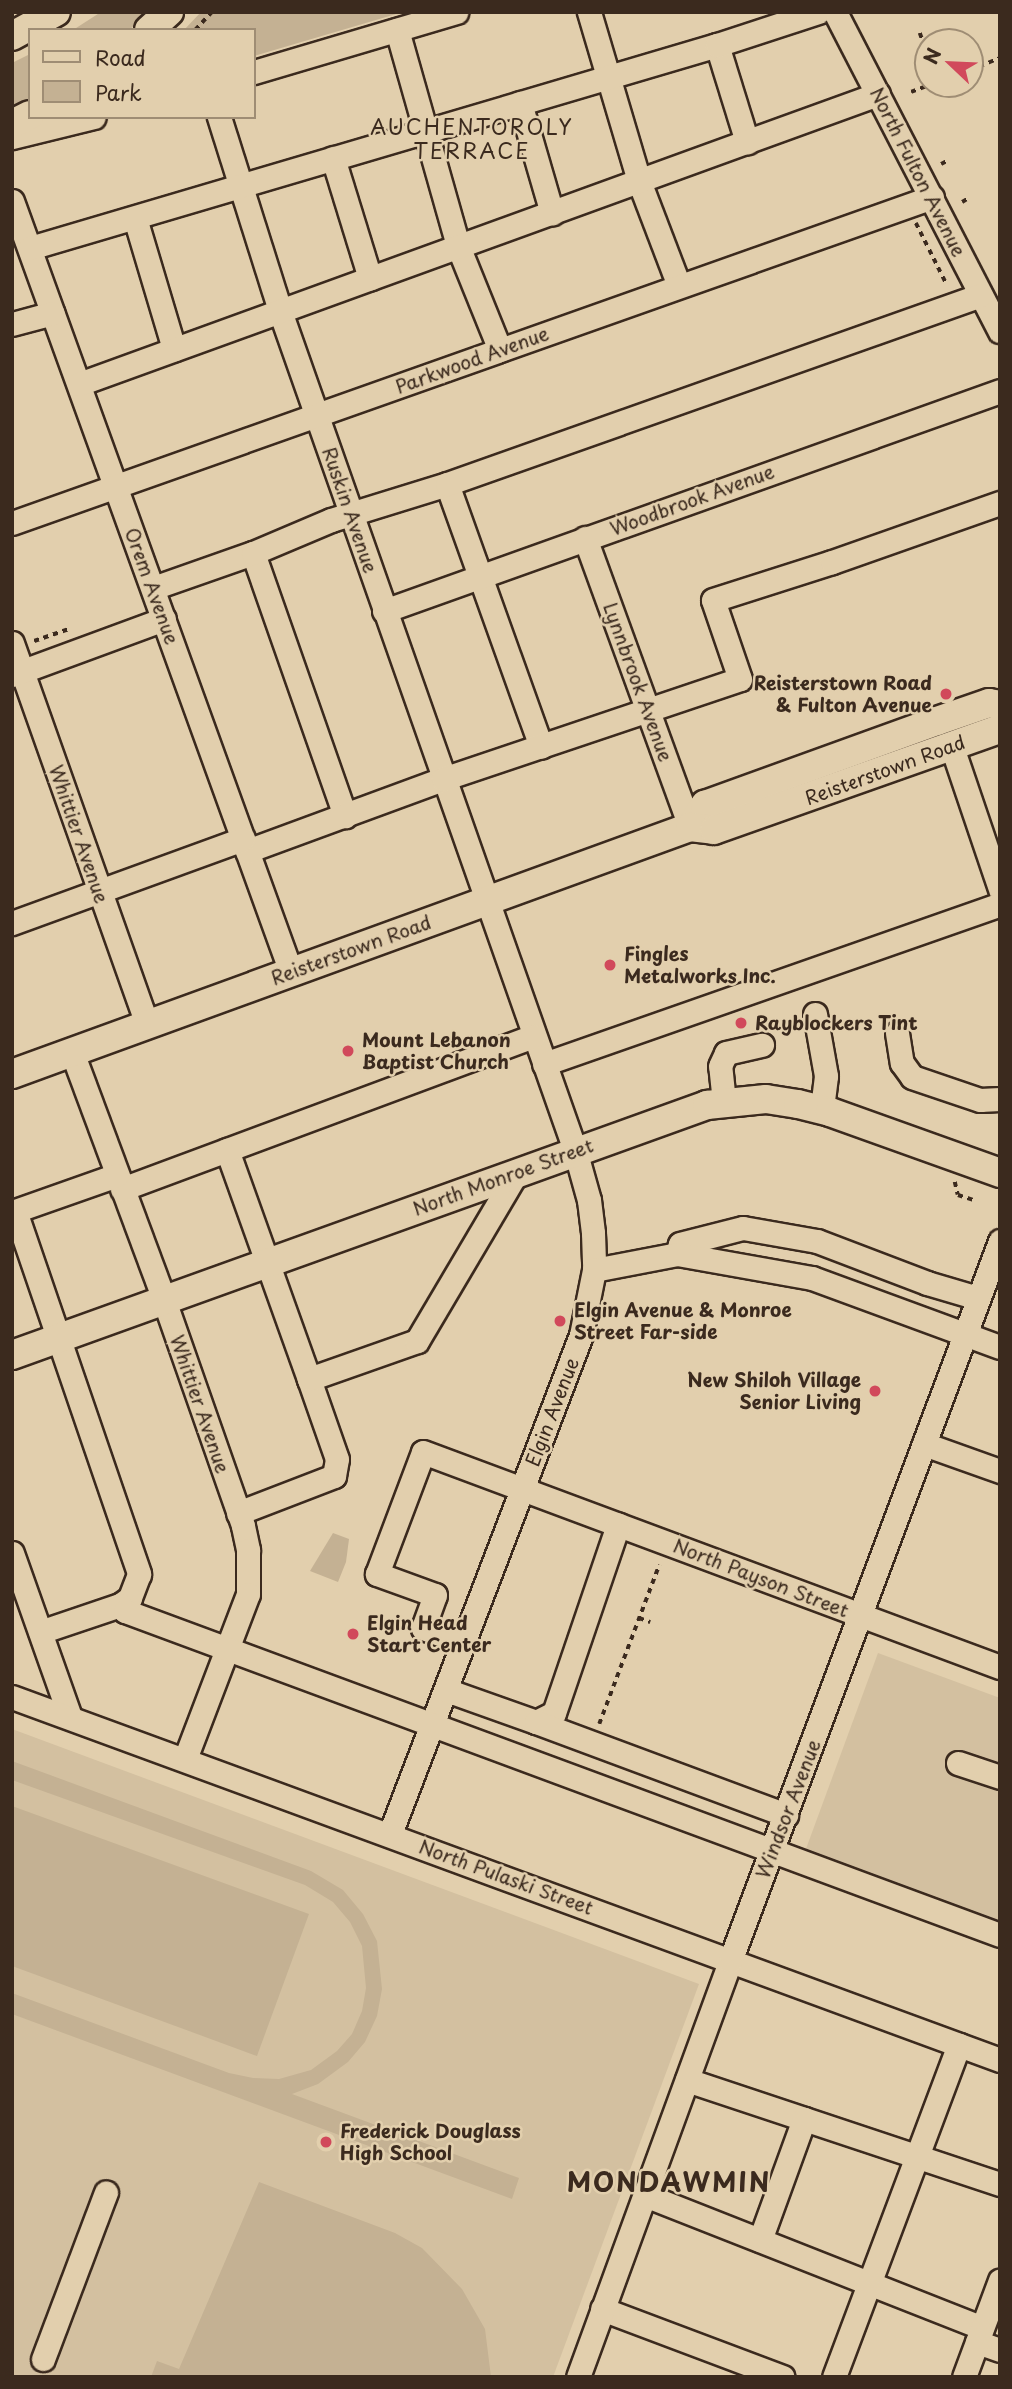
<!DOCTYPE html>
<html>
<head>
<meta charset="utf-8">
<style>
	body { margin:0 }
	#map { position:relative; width:1012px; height:2389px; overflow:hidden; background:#e2cfad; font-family:"Playpen Sans",sans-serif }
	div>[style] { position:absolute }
	.built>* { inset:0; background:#d3c0a0 }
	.green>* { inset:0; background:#c4b193 }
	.path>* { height:3.5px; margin-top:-1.75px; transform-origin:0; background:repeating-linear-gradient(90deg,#3b2a1e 0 5px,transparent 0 10px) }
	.roads { filter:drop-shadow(2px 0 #3b2a1e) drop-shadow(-2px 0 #3b2a1e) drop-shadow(0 2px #3b2a1e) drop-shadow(0 -2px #3b2a1e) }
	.minor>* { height:23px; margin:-11.5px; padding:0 11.5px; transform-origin:11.5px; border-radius:11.5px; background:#e2cfad }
	.major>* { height:28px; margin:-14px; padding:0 14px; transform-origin:14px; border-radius:14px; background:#e2cfad }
	.dots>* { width:19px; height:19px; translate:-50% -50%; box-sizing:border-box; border:4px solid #e2cfad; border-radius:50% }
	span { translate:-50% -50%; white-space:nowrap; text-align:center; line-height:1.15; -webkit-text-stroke:5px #e2cfad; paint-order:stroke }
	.street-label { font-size:19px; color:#3b2a1e }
	.poi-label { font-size:19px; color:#3b2a1e; font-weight:700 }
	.right { translate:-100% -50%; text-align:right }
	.left { translate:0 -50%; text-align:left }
	.neighbourhood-label { font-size:21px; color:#3b2a1e; letter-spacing:2px }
	.district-label { font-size:26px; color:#3b2a1e; font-weight:700; letter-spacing:2px }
	.frame { position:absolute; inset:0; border:14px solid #3b2a1e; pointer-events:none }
	.legend { position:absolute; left:28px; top:28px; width:228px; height:91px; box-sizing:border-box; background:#e2cfad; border:2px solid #9f8d74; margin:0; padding:9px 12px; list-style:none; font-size:21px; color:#3b2a1e }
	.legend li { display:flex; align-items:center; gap:14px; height:35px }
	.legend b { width:35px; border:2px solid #9f8d74 }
	.north { position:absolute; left:914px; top:28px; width:70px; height:70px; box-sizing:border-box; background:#e2cfad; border:2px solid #9f8d74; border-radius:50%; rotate:293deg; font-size:19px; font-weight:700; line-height:28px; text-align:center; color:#3b2a1e }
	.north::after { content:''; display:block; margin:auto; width:24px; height:32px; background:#d1495b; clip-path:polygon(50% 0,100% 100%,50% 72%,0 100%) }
</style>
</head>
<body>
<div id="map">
	<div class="built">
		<i style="clip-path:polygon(878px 1653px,1000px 1698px,1000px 1921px,997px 1928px,803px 1857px)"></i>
		<i style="clip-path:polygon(12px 1729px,699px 1984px,553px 2377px,12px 2377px)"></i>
	</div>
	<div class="green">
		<i style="clip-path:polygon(101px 12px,150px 12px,129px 30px,73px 30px)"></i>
		<i style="clip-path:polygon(201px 12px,403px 12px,254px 56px,254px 30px,184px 30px)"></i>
		<i style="clip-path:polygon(30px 54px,30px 100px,12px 110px,12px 63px)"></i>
		<i style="clip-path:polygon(333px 1533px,349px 1539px,346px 1562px,338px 1582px,310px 1571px)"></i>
		<i style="clip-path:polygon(12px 1761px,311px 1871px,343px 1890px,363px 1914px,377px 1941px,382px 1989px,377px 2016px,365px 2042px,348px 2062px,318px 2084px,292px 2094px,519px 2178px,512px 2199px,12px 2014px,12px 1993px,229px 2073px,253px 2078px,279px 2079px,311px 2070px,337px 2051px,352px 2034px,362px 2011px,366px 1988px,362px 1946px,350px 1922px,333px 1902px,305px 1885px,12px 1780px)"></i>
		<i style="clip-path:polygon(12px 1806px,309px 1914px,257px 2056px,12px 1966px)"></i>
		<i style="clip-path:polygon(259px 2182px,395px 2233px,422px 2248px,462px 2289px,485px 2329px,491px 2377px,151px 2377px,157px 2361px,179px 2369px)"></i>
	</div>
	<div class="path">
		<i style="left:195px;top:30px;width:25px;rotate:-47deg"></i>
		<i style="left:920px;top:33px;width:24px;rotate:71deg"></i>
		<i style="left:970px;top:70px;width:32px;rotate:-22deg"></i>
		<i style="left:911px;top:92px;width:22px;rotate:-21deg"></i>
		<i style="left:941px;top:164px;width:7px;rotate:-27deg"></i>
		<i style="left:962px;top:202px;width:6px;rotate:-31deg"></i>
		<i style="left:916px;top:223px;width:69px;rotate:63.4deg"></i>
		<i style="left:34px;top:641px;width:36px;rotate:-19deg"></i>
		<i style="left:955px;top:1182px;width:13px;rotate:77deg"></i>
		<i style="left:958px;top:1195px;width:16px;rotate:18deg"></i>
		<i style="left:639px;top:1618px;width:12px;rotate:20deg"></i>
		<i style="left:12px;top:1724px;width:2px"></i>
		<i style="left:599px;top:1724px;width:170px;rotate:-69.3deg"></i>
	</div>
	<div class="roads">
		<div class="minor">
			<i style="left:589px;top:12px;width:176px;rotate:73.5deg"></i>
			<i style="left:639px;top:181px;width:112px;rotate:69.1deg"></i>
			<i style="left:835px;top:12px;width:359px;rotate:62.7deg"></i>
			<i style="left:397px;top:30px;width:224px;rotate:74.2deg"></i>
			<i style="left:458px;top:246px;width:112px;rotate:68deg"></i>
			<i style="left:717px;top:45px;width:102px;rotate:72.8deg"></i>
			<i style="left:254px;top:72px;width:211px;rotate:-16.5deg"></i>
			<i style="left:520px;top:103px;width:115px;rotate:73.8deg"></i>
			<i style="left:219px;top:117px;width:203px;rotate:72.5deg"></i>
			<i style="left:280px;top:311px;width:889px;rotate:70.63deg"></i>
			<i style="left:575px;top:1150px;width:52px;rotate:74.4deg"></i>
			<i style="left:589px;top:1200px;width:33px;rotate:83deg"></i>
			<i style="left:593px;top:1233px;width:37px;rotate:88deg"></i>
			<i style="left:594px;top:1270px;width:66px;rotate:101.3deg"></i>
			<i style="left:581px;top:1335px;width:534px;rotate:110.95deg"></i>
			<i style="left:12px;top:137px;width:84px;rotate:-13.7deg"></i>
			<i style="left:333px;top:158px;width:126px;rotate:72.9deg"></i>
			<i style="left:12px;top:201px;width:820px;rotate:70.11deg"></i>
			<i style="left:135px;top:218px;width:137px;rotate:73.4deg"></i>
			<i style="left:30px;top:248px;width:716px;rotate:-16.46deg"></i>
			<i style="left:717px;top:45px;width:106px;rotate:-18.1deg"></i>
			<i style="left:12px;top:324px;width:42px;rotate:-15deg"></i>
			<i style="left:79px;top:384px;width:850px;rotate:-19.95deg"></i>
			<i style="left:447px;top:484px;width:279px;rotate:70.3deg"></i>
			<i style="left:12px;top:523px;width:976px;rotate:-19.51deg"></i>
			<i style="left:585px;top:538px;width:307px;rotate:70deg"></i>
			<i style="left:253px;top:553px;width:279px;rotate:70.7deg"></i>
			<i style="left:153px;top:588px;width:106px;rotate:-19.3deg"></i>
			<i style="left:253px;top:553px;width:85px;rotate:-22.9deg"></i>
			<i style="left:331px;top:520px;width:121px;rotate:-17.2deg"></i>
			<i style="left:447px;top:484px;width:566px;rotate:-19.49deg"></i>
			<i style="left:384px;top:611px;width:654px;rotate:-19.65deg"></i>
			<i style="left:12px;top:643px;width:405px;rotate:70.5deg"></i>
			<i style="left:12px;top:675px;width:162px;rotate:-20.2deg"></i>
			<i style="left:952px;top:747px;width:150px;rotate:71.3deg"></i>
			<i style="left:247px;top:851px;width:209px;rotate:-20.2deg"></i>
			<i style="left:443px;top:779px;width:313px;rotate:-18.6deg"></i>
			<i style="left:740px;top:679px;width:83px;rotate:-108.9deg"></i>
			<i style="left:713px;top:600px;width:125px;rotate:-17.7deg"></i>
			<i style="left:832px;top:562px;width:178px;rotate:-19.4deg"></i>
			<i style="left:12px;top:923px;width:246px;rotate:-20deg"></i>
			<i style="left:815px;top:1014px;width:63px;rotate:79.9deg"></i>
			<i style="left:826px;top:1076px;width:33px;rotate:97deg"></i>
			<i style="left:897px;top:1033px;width:30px;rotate:81deg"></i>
			<i style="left:902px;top:1063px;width:17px;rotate:54deg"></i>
			<i style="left:912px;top:1077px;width:72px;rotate:18.7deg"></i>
			<i style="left:980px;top:1100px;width:20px;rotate:-3deg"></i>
			<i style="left:72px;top:1052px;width:265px;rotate:69.6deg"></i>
			<i style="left:164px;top:1300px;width:239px;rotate:70.7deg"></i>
			<i style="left:243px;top:1526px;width:25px;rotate:78deg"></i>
			<i style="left:248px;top:1550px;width:44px;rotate:90deg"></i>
			<i style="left:248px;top:1594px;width:177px;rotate:110.9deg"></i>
			<i style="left:544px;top:1064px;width:483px;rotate:-19.3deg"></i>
			<i style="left:724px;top:1102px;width:36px;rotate:-96deg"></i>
			<i style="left:720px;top:1066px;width:14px;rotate:-65deg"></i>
			<i style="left:726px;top:1053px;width:37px;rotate:-13deg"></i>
			<i style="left:227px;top:1150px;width:243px;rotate:70.3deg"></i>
			<i style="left:122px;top:1189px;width:439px;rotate:-20.4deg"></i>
			<i style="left:15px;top:1211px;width:384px;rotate:71.1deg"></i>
			<i style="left:139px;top:1574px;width:26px;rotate:111deg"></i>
			<i style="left:130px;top:1598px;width:12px;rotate:145deg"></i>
			<i style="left:120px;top:1605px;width:84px;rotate:161.4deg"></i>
			<i style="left:12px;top:1212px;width:111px;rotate:-19.4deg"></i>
			<i style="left:677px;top:1254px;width:10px;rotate:-73deg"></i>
			<i style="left:680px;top:1244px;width:65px;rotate:-14.3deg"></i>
			<i style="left:743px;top:1228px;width:75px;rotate:10deg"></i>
			<i style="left:817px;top:1241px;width:118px;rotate:20.9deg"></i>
			<i style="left:927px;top:1283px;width:53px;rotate:16.4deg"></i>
			<i style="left:594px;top:1270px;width:85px;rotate:-10.9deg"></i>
			<i style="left:677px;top:1254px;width:137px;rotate:10.1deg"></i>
			<i style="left:812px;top:1278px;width:200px;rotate:20.2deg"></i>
			<i style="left:924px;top:1444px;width:81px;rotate:19.6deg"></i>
			<i style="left:238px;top:1513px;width:103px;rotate:-21.1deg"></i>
			<i style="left:334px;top:1476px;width:17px;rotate:-80deg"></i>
			<i style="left:337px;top:1459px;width:85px;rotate:-109.3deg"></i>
			<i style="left:309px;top:1379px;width:114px;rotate:-19.4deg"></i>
			<i style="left:417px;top:1341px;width:196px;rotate:-59.4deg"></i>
			<i style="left:12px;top:1553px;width:174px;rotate:70.5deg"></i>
			<i style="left:120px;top:1605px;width:8px;rotate:50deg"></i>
			<i style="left:125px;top:1611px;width:933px;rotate:20.32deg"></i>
			<i style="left:464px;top:1643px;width:44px;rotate:-159.9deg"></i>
			<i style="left:423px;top:1628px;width:35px;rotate:-70deg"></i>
			<i style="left:435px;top:1595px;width:62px;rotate:-160.1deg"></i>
			<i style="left:377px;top:1574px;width:130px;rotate:-69.3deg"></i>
			<i style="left:423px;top:1452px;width:616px;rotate:20.44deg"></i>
			<i style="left:446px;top:1690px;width:96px;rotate:19.6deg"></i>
			<i style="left:536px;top:1722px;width:20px;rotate:-27deg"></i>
			<i style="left:554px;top:1713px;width:199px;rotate:-71.2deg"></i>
			<i style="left:12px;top:1697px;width:1053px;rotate:20.17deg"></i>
			<i style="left:536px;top:1722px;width:267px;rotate:20.4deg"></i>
			<i style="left:958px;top:1763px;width:44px;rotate:18.4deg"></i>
			<i style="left:687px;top:2080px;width:330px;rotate:18.4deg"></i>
			<i style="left:645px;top:2195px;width:362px;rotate:21.5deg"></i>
			<i style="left:760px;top:2240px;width:129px;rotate:-70deg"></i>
			<i style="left:602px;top:2309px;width:193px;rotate:20.6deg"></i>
			<i style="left:977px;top:2342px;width:24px;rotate:19deg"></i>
			<i style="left:43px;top:2359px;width:178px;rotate:-69.3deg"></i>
			<i style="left:578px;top:2377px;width:443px;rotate:-69.9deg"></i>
			<i style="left:730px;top:1961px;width:769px;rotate:-69.44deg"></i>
			<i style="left:834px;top:2377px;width:355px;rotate:-69.4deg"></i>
			<i style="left:964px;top:2377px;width:103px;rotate:-69.6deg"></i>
		</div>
		<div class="major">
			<i style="left:149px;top:30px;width:27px;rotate:-42deg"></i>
			<i style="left:12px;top:36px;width:50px;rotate:-28.6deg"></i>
			<i style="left:12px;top:124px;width:20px;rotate:-27deg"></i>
			<i style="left:690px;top:827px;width:27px;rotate:-56deg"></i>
			<i style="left:705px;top:805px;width:247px;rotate:-19.9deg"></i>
			<i style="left:937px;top:721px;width:55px;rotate:-19.1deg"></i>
			<i style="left:989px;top:703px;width:11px;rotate:10deg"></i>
			<i style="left:12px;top:1074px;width:722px;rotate:-20.02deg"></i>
			<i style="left:690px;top:827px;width:24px;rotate:7deg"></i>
			<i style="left:714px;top:830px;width:303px;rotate:-19.5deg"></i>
			<i style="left:12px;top:1355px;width:739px;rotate:-19.78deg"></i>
			<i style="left:707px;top:1105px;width:59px;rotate:-5.8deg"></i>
			<i style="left:766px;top:1099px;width:32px;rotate:9deg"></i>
			<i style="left:798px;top:1104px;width:33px;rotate:14deg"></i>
			<i style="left:830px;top:1112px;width:181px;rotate:19.7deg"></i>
		</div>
	</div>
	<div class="dots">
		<i style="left:946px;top:694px;background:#d1495b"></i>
		<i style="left:610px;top:965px;background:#d1495b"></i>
		<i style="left:741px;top:1023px;background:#d1495b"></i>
		<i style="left:348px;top:1051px;background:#d1495b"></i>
		<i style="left:560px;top:1321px;background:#d1495b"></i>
		<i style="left:875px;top:1391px;background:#d1495b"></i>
		<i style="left:353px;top:1634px;background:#d1495b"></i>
		<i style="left:326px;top:2142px;background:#d1495b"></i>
	</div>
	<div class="street-label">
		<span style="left:918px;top:172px;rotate:63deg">North Fulton Avenue</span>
		<span style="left:472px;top:360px;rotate:-20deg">Parkwood Avenue</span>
		<span style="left:692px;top:500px;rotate:-20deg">Woodbrook Avenue</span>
		<span style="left:350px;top:510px;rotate:71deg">Ruskin Avenue</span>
		<span style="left:152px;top:586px;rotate:70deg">Orem Avenue</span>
		<span style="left:638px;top:682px;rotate:70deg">Lynnbrook Avenue</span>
		<span style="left:885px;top:770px;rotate:-20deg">Reisterstown Road</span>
		<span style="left:79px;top:834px;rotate:71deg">Whittier Avenue</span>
		<span style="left:351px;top:950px;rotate:-20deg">Reisterstown Road</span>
		<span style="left:503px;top:1177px;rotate:-20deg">North Monroe Street</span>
		<span style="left:200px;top:1404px;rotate:71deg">Whittier Avenue</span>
		<span style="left:552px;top:1412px;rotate:-69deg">Elgin Avenue</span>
		<span style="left:761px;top:1578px;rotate:21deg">North Payson Street</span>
		<span style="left:788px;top:1809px;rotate:-69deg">Windsor Avenue</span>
		<span style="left:506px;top:1877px;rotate:20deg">North Pulaski Street</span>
	</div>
	<div class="poi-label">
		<span class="right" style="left:932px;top:694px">Reisterstown Road<br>&amp; Fulton Avenue</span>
		<span class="left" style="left:624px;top:965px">Fingles<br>Metalworks Inc.</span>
		<span class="left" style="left:755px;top:1023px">Rayblockers Tint</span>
		<span class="left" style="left:362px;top:1051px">Mount Lebanon<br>Baptist Church</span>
		<span class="left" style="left:574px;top:1321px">Elgin Avenue &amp; Monroe<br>Street Far-side</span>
		<span class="right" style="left:861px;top:1391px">New Shiloh Village<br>Senior Living</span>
		<span class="left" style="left:367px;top:1634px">Elgin Head<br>Start Center</span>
		<span class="left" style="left:340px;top:2142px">Frederick Douglass<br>High School</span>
	</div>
	<div class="neighbourhood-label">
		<span style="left:472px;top:138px">AUCHENTOROLY<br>TERRACE</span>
	</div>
	<div class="district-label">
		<span style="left:669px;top:2182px">MONDAWMIN</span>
	</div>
	<div class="frame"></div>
	<ul class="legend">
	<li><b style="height:9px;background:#e2cfad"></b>Road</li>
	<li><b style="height:19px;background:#c4b193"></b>Park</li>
	</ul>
	<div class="north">N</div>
</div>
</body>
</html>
